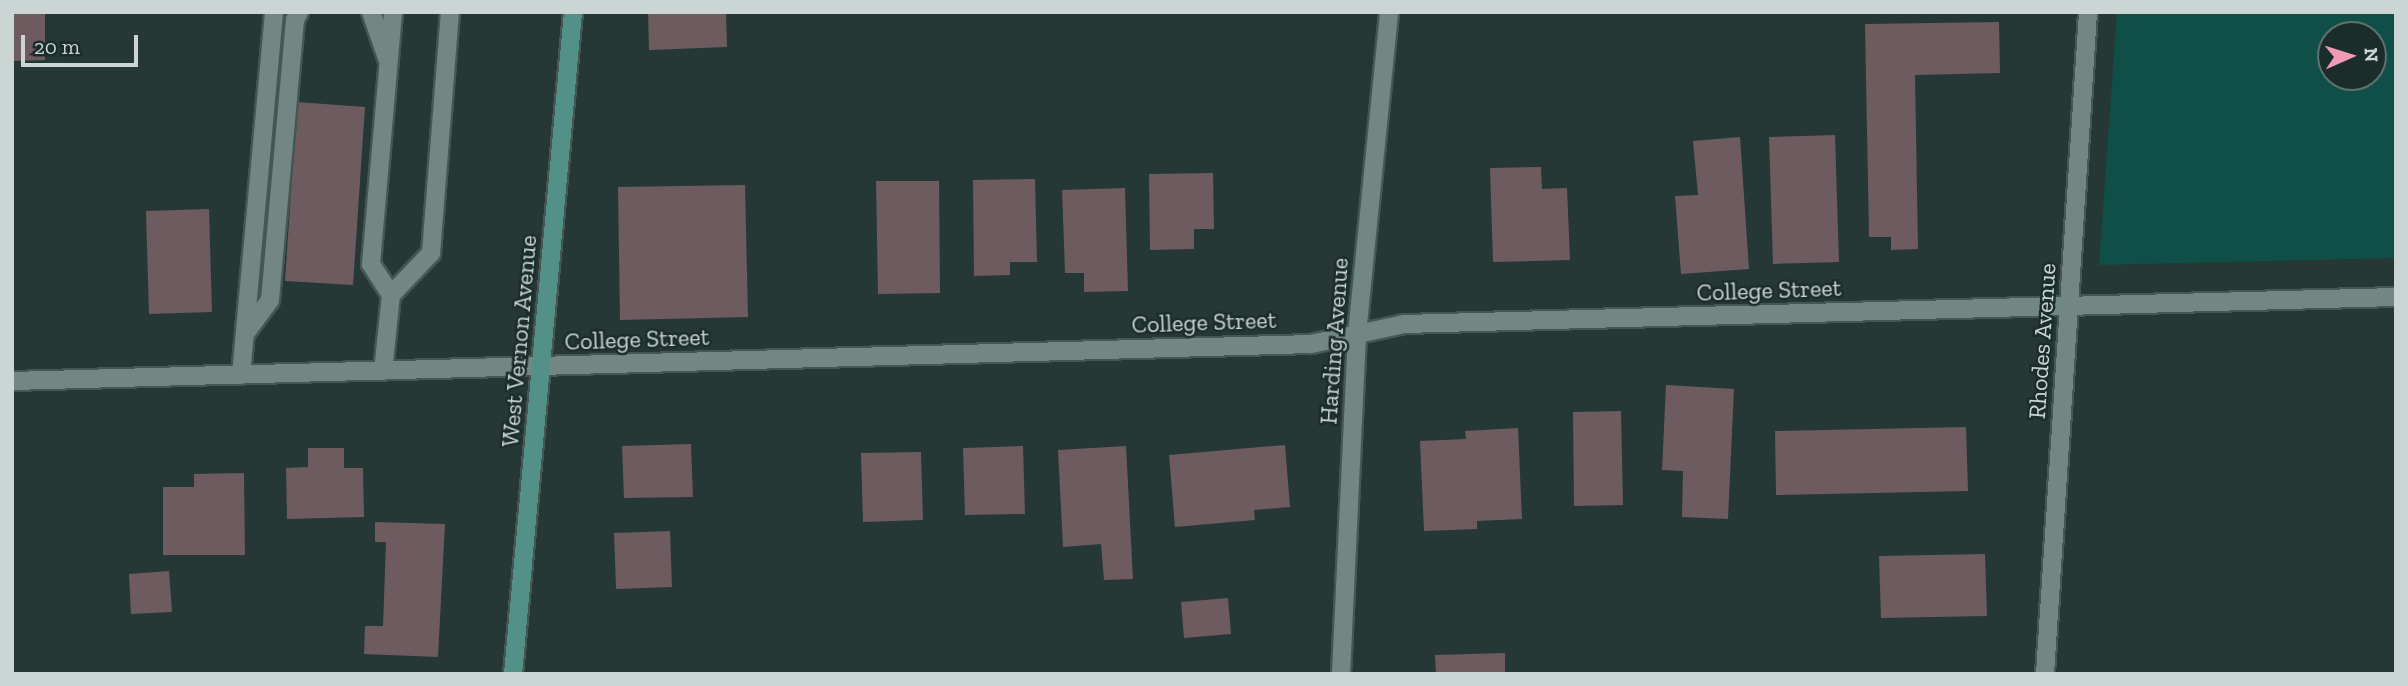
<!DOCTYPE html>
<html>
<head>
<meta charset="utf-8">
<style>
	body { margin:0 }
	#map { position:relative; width:2408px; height:686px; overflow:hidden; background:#253835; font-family:"Zilla Slab",serif }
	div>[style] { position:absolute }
	.green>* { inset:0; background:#0f4f48 }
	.building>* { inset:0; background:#6d5b60 }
	.roads { filter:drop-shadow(2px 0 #465653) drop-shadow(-2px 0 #465653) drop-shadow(0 2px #465653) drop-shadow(0 -2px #465653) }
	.lane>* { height:18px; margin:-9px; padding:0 9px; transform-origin:9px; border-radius:9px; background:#728783 }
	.street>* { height:18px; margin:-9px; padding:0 9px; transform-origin:9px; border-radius:9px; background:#728783 }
	.primary>* { height:18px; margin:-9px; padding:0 9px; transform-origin:9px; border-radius:9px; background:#539088 }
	span { translate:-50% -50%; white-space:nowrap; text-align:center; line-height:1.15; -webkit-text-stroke:5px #1b2d2b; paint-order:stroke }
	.street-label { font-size:24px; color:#cbd6d4 }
	.frame { position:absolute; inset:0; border:14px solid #cbd6d4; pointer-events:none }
	.north { position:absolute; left:2317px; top:21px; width:70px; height:70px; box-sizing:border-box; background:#1b2d2b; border:2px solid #61716f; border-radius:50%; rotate:87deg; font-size:19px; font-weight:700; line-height:28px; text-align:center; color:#cbd6d4 }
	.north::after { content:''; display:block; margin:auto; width:24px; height:32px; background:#f09ab5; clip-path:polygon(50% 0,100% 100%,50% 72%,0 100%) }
	.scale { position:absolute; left:21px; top:35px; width:117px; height:32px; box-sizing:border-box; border:4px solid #cbd6d4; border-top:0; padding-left:9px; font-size:21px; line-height:24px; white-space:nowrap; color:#cbd6d4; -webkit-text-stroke:5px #1b2d2b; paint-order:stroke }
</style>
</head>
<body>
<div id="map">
	<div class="green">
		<i style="clip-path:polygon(evenodd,2117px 12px,2396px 12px,2396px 258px,2099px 265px,2117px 12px,2331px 35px,2373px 35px,2373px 77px,2331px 77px,2331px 35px)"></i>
	</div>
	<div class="building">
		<i style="clip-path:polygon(12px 12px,45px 12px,45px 60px,12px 61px)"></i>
		<i style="clip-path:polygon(648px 12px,726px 12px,727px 47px,649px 50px)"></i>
		<i style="clip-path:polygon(1999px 22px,2000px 73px,1915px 75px,1918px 249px,1891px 250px,1891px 237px,1869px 237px,1865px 24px)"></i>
		<i style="clip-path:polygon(297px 102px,365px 107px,353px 285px,285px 281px)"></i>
		<i style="clip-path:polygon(1835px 135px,1839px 262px,1773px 264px,1769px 137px)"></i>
		<i style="clip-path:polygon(1740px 137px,1749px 269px,1681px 274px,1675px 196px,1698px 195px,1693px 141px)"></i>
		<i style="clip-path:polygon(1541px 167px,1542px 189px,1567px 188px,1570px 260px,1493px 262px,1490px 168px)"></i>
		<i style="clip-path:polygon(1213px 173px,1214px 229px,1194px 229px,1194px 249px,1150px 250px,1149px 174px)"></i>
		<i style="clip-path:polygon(1035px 179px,1037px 262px,1010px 262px,1010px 275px,974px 276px,973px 180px)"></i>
		<i style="clip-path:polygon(876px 181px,939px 181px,940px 293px,878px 294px)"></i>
		<i style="clip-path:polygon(745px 185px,748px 317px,620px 320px,618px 187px)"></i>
		<i style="clip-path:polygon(1125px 188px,1128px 291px,1084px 292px,1084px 273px,1065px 273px,1062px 190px)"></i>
		<i style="clip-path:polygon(209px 209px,212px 312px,149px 314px,146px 211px)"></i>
		<i style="clip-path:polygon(1666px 385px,1734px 389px,1728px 519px,1682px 517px,1683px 471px,1662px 470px)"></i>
		<i style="clip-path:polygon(1621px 411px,1623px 505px,1574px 506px,1573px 412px)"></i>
		<i style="clip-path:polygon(1966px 427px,1968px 491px,1776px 495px,1775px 431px)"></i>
		<i style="clip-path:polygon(1518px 428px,1522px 519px,1477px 521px,1477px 529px,1424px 531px,1420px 441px,1466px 439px,1465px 431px)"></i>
		<i style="clip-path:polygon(691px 444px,693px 497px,624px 498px,622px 446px)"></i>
		<i style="clip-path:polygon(1285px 445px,1290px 507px,1254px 510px,1255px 520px,1175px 527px,1169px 455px)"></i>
		<i style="clip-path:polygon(1023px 446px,1025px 514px,965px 515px,963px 448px)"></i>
		<i style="clip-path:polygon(1126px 446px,1133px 579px,1104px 580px,1101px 544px,1063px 547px,1058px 450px)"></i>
		<i style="clip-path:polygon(308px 448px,344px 448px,344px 468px,363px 468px,364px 517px,287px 519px,286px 468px,308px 467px)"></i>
		<i style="clip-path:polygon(921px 452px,923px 520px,863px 522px,861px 453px)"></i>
		<i style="clip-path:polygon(244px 473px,245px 555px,163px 555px,163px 487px,194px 487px,194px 474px)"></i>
		<i style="clip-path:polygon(375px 522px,445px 524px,438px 657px,364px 654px,365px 626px,383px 626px,386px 542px,375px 542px)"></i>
		<i style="clip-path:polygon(670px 531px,672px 587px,616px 589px,614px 533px)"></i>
		<i style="clip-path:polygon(1985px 554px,1987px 616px,1881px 618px,1879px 556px)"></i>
		<i style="clip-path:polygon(169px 571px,172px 612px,131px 614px,129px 574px)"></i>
		<i style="clip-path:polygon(1228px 598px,1231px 634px,1184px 638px,1181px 602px)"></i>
		<i style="clip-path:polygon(1505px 653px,1505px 674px,1436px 674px,1435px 655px)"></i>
	</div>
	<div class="roads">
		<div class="lane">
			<i style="left:371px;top:12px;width:49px;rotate:70.8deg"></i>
			<i style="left:391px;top:295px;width:37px;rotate:-123deg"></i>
			<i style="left:371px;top:264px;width:253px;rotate:-85deg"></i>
			<i style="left:245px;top:334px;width:42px;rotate:-53.7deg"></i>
			<i style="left:270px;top:300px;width:281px;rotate:-84.9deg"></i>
			<i style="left:295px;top:20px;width:9px;rotate:-63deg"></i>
			<i style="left:383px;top:371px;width:76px;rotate:-84deg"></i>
			<i style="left:391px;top:295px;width:58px;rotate:-46.4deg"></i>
			<i style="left:431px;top:253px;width:242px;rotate:-85.5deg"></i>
			<i style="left:241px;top:375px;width:364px;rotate:-84.8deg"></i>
		</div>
		<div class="street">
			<i style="left:12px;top:381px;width:1300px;rotate:-1.63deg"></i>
			<i style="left:1311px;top:344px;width:95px;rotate:-12.1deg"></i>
			<i style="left:1404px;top:324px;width:992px;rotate:-1.56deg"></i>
			<i style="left:1341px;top:674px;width:340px;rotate:-87.3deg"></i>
			<i style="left:1357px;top:334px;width:324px;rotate:-84.3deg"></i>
			<i style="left:2045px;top:674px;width:663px;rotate:-86.28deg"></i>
		</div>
		<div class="primary">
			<i style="left:513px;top:674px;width:665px;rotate:-84.82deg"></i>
		</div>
	</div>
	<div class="street-label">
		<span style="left:1769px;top:290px;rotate:-2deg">College Street</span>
		<span style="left:1204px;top:322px;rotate:-2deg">College Street</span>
		<span style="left:637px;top:339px;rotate:-2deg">College Street</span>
		<span style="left:519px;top:341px;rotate:-85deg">West Vernon Avenue</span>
		<span style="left:1334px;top:341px;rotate:-86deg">Harding Avenue</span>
		<span style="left:2042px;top:341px;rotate:-86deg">Rhodes Avenue</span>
	</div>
	<div class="frame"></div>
	<div class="north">N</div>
	<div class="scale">20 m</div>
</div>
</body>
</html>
